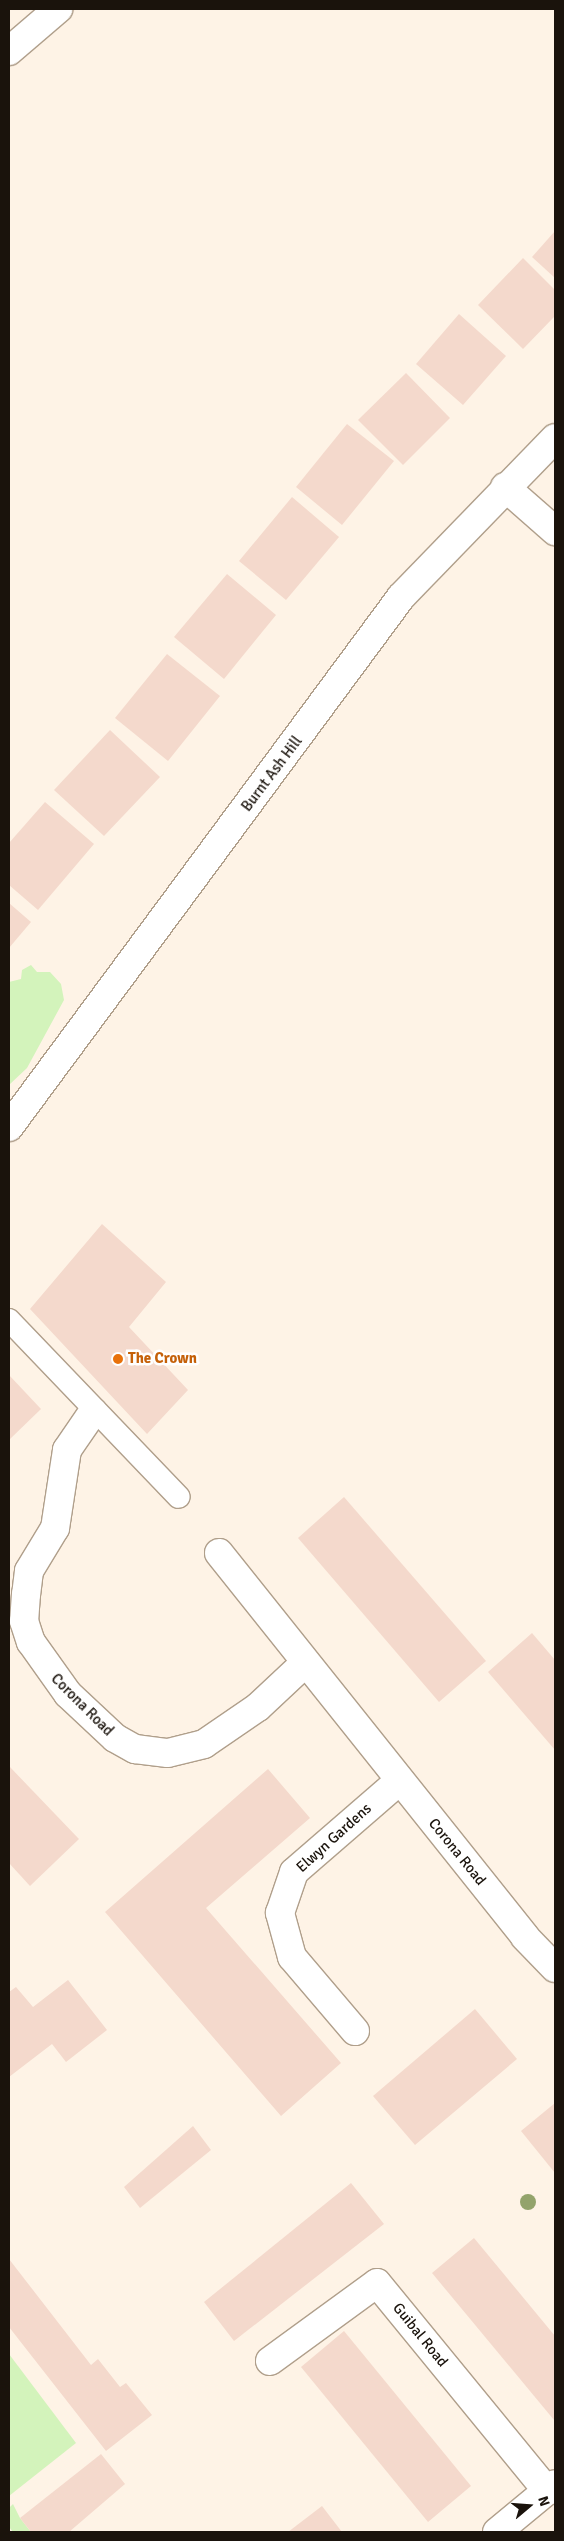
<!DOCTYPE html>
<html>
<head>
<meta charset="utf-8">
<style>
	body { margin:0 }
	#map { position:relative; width:564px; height:2541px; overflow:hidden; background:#fef3e6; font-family:Signika,sans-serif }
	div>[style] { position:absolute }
	.green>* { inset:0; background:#d3f3bb }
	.building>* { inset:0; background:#f4d9cc }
	.roads { filter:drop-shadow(1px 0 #b09f8b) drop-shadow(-1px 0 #b09f8b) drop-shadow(0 1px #b09f8b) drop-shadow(0 -1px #b09f8b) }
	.service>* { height:22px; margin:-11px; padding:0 11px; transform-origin:11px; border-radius:11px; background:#fff }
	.minor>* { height:28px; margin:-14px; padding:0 14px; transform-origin:14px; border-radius:14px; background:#fff }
	.tertiary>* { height:28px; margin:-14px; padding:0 14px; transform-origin:14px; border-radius:14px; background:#fff }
	.primary>* { height:28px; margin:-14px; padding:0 14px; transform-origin:14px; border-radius:14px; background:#fff }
	.trees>* { width:16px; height:16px; margin:-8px; border-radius:50%; background:#93a36b }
	.dots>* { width:14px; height:14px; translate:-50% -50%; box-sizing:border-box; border:2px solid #fff; border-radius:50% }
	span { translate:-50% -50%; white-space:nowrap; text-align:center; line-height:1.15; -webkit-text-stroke:5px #fff; paint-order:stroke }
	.street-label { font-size:15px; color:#1a130c }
	.food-label { font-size:15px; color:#c56008; font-weight:700 }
	.left { translate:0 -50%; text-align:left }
	.frame { position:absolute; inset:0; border:10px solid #1a130c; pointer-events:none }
	.north { position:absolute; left:504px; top:2481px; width:50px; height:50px; -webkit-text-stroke:4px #fff; paint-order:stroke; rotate:72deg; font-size:14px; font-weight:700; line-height:20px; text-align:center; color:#1a130c }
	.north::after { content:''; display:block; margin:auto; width:18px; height:22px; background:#1a130c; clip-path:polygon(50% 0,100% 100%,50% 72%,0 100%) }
</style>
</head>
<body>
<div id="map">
	<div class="green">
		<i style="clip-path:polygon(31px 965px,37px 972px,50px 972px,61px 984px,64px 1000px,27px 1068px,9px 1085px,9px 982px,21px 979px,22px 970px)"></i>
		<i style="clip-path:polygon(9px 2354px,76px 2443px,9px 2496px)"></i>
		<i style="clip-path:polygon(13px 2504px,20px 2518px,31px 2532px,13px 2532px,9px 2527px,9px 2508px)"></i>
	</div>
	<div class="building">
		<i style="clip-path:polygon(555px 231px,555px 278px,532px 257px)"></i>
		<i style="clip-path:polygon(523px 258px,555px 290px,555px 316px,523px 349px,478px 305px)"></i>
		<i style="clip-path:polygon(459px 314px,506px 356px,463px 405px,416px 364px)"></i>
		<i style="clip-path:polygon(406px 373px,450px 418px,403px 465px,358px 420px)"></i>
		<i style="clip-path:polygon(347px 424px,394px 461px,342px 525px,296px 487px)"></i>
		<i style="clip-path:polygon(292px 497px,339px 537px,286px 600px,239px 561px)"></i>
		<i style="clip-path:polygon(227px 574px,276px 615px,224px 679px,174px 637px)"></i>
		<i style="clip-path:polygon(167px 654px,220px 696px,168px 761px,115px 718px)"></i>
		<i style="clip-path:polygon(110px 730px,160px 777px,104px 836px,54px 790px)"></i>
		<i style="clip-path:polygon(45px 802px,94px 844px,38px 910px,9px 885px,9px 843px)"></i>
		<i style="clip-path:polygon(9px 903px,31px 922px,9px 948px)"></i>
		<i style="clip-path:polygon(102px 1224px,166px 1282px,129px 1327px,188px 1390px,147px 1434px,30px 1309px)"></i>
		<i style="clip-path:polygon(9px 1375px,41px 1409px,9px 1440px)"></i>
		<i style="clip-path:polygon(344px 1497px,486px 1661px,439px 1702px,298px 1538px)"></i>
		<i style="clip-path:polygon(532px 1633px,555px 1660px,555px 1750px,488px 1672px)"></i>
		<i style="clip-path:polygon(9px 1766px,79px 1839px,30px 1886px,9px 1863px)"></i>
		<i style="clip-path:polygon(268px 1769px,310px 1818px,206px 1908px,341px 2063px,281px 2116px,105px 1912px)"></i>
		<i style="clip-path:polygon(68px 1980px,107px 2030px,66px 2062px,52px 2044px,9px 2077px,9px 1992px,16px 1987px,33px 2007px)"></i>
		<i style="clip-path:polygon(475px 2009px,517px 2059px,415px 2145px,373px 2096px)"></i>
		<i style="clip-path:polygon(555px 2103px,555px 2173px,521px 2131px)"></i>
		<i style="clip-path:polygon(193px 2126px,211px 2150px,140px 2208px,124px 2187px)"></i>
		<i style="clip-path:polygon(351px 2183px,384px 2224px,234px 2341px,204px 2302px)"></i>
		<i style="clip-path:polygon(474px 2238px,555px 2336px,554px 2420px,432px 2273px)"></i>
		<i style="clip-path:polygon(9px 2259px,91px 2365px,98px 2359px,120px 2387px,126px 2383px,152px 2415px,106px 2451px,9px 2327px)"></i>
		<i style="clip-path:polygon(344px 2331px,471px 2486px,428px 2522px,301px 2367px)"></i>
		<i style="clip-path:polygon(101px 2454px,125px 2484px,69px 2532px,31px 2532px,20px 2518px)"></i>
		<i style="clip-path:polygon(322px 2506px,342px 2532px,288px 2532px)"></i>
	</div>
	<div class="roads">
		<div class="service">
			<i style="left:9px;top:1320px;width:245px;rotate:46.2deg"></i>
		</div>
		<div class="minor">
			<i style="left:505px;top:487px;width:67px;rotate:41.3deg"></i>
			<i style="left:93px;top:1412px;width:46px;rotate:124.4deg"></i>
			<i style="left:67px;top:1450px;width:79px;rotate:98.7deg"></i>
			<i style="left:55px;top:1528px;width:50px;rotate:121.2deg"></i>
			<i style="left:29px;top:1571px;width:23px;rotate:97deg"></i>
			<i style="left:26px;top:1594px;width:27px;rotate:94deg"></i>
			<i style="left:24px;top:1621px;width:22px;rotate:72deg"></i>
			<i style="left:31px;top:1642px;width:64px;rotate:54.6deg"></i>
			<i style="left:68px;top:1694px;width:64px;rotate:43.1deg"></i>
			<i style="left:115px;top:1738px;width:23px;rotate:29deg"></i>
			<i style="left:135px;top:1749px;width:33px;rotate:7deg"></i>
			<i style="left:168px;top:1753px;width:37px;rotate:-14deg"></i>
			<i style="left:204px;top:1744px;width:65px;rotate:-34.4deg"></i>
			<i style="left:258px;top:1707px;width:64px;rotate:-43.1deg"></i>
			<i style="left:219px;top:1553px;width:491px;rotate:51.4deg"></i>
			<i style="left:525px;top:1937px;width:43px;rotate:45.9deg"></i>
			<i style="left:355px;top:2031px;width:97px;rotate:-130.4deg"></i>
			<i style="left:292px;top:1957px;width:46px;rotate:-105.3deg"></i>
			<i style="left:280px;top:1913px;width:43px;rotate:-71.1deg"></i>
			<i style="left:294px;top:1872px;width:139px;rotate:-40.9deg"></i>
			<i style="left:270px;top:2361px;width:132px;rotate:-36.1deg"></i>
			<i style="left:377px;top:2283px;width:269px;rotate:50.7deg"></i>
			<i style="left:497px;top:2532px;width:75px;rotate:-39.6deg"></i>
		</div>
		<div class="tertiary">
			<i style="left:9px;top:1127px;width:659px;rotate:-53.51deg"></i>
			<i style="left:401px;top:597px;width:221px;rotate:-45.9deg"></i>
		</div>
		<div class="primary">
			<i style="left:9px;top:51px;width:65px;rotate:-40.6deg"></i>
		</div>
	</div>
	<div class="trees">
		<i style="left:528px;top:2202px"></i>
	</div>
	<div class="dots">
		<i style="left:118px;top:1359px;background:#e8710a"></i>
	</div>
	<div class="street-label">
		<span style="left:272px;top:774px;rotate:-53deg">Burnt Ash Hill</span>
		<span style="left:82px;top:1705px;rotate:45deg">Corona Road</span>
		<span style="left:334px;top:1838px;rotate:-42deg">Elwyn Gardens</span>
		<span style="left:457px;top:1852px;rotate:51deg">Corona Road</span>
		<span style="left:420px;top:2335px;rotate:51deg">Guibal Road</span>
	</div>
	<div class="food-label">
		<span class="left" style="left:128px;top:1359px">The Crown</span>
	</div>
	<div class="frame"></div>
	<div class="north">N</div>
</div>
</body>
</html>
